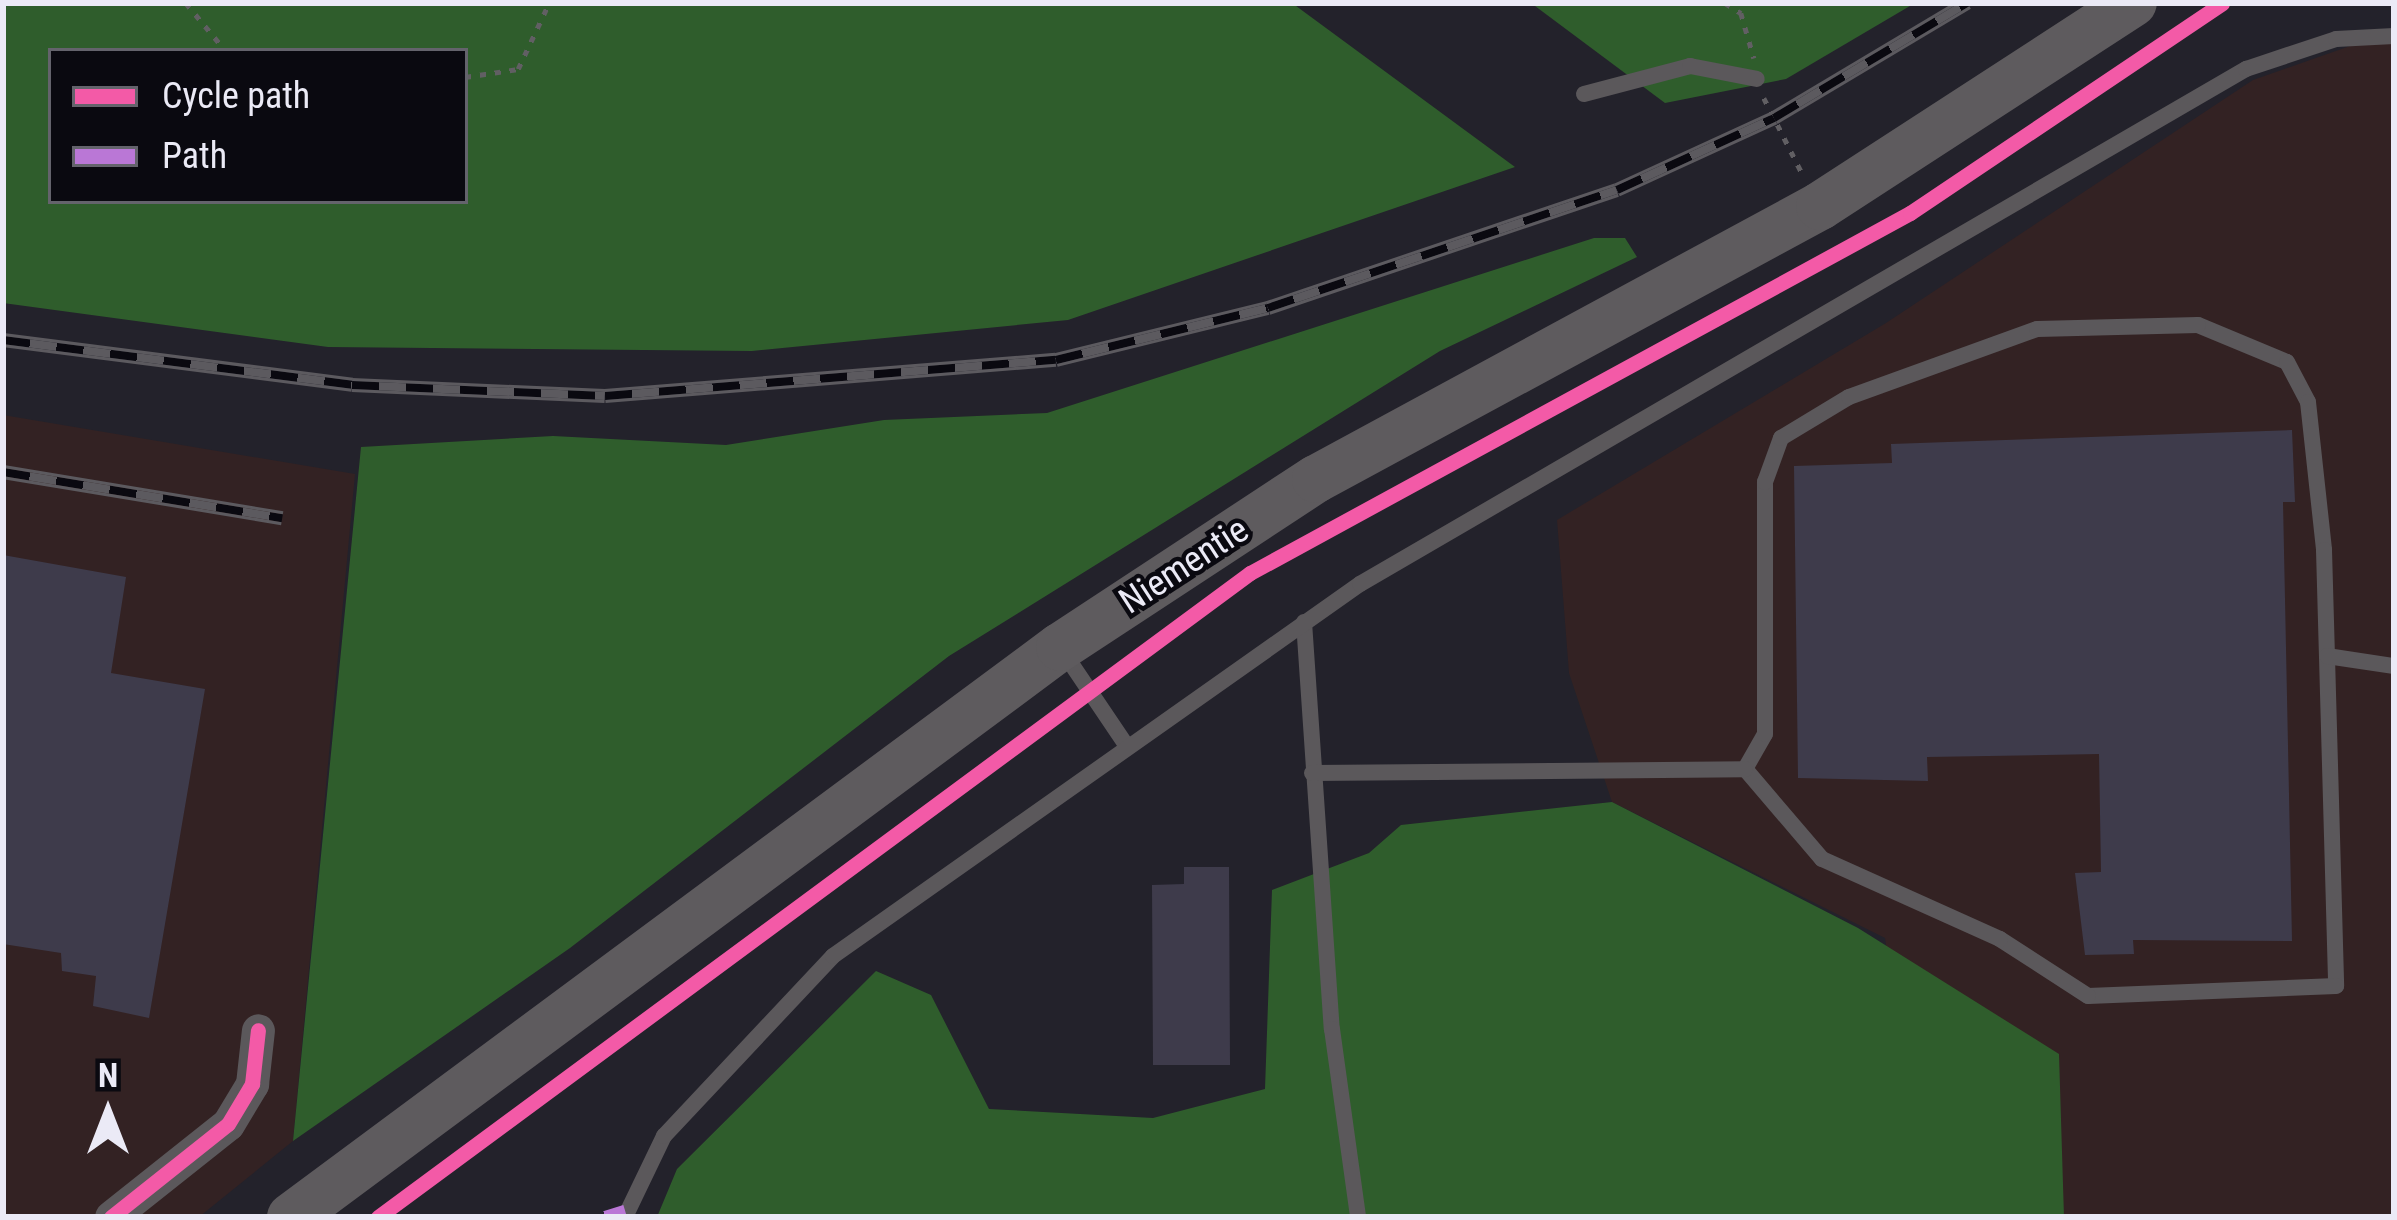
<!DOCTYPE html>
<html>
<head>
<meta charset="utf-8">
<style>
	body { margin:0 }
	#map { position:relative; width:2397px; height:1220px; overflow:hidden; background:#23222b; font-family:"Roboto Condensed",sans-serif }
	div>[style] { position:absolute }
	.industrial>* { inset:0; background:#332223 }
	.forest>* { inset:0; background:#2f5d2c }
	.building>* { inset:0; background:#3e3b4b }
	.path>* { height:4.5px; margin-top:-2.25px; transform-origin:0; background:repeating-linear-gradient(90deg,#615f63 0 6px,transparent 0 15px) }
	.lane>* { height:16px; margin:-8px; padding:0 8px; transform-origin:8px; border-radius:8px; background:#5b585b }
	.street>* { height:33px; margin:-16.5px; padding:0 16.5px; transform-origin:16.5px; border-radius:16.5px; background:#5b585b }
	.secondary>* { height:48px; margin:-24px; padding:0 24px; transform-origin:24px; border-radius:24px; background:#5e5b5e }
	.rail>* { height:14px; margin-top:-7px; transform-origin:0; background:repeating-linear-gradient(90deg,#0a0910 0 27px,#5c5a5f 0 54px); box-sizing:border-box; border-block:3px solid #5c5a5f }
	.quiet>* { height:12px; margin-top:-6px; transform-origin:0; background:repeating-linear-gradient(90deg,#ba77d6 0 24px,transparent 0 36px) }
	.cycleway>* { height:15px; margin:-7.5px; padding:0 7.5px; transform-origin:7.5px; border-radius:7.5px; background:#f35aa7 }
	span { translate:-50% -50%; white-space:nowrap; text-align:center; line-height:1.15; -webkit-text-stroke:9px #0a0910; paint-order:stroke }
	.street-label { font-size:36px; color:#ebeaf6 }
	.frame { position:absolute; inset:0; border:6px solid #ebeaf6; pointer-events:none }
	.legend { position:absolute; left:48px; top:48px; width:420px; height:156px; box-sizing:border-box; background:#0a0910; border:3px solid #64636c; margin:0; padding:15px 21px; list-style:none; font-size:36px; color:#ebeaf6 }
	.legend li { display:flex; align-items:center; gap:24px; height:60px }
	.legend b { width:60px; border:3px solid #64636c }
	.north { position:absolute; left:48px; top:1052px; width:120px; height:120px; -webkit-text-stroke:9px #0a0910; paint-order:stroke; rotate:0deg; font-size:33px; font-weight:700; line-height:48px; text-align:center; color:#ebeaf6 }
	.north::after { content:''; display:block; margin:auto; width:42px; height:54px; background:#ebeaf6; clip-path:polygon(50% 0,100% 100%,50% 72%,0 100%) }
</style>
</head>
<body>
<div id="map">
	<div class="industrial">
		<i style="clip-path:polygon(2370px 39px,2394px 42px,2394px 1217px,1926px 1217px,1885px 938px,1612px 802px,1569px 673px,1557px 520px,1886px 323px,2253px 80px)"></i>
		<i style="clip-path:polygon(3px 415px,355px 474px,293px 1141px,199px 1217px,3px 1217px)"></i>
	</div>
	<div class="forest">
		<i style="clip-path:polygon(evenodd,3px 3px,1292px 3px,1515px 167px,1068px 320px,752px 351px,328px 347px,3px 303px,3px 3px,51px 51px,465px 51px,465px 201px,51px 201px,51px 51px)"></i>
		<i style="clip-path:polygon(1531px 3px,1915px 3px,1786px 79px,1665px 103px)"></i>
		<i style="clip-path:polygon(1594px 238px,1625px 238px,1637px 257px,1440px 351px,949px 656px,570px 948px,293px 1141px,361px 447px,553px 436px,726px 445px,884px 420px,1047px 413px)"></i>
		<i style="clip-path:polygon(1612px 802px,1858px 928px,2059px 1054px,2064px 1217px,657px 1217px,677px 1169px,876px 971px,931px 995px,989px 1109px,1153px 1118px,1265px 1089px,1272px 890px,1369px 853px,1401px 825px)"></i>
	</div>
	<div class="building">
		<i style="clip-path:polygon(2292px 430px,2295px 502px,2283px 502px,2292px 941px,2133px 940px,2134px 954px,2085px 955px,2075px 873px,2101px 872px,2099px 754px,1927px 757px,1928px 781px,1798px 778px,1794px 466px,1892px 463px,1891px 444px)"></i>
		<i style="clip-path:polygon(3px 555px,126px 577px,111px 673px,205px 689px,149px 1018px,93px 1006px,96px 976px,62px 971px,61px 953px,3px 944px)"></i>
		<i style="clip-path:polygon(1184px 867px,1229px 867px,1230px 1065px,1153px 1065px,1152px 885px,1184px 884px)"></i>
	</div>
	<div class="path">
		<i style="left:186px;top:3px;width:62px;rotate:50.2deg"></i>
		<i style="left:1725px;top:3px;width:19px;rotate:32deg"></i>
		<i style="left:1741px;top:13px;width:47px;rotate:73.9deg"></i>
		<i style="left:465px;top:77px;width:54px;rotate:-8.6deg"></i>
		<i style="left:518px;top:69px;width:73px;rotate:-64.8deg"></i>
		<i style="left:1764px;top:98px;width:84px;rotate:63.1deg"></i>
	</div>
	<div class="lane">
		<i style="left:1584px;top:94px;width:110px;rotate:-14.8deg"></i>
		<i style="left:1690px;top:66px;width:68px;rotate:11deg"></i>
		<i style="left:2198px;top:325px;width:96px;rotate:22.6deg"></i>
		<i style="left:2287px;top:362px;width:45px;rotate:62.3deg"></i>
		<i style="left:2308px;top:402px;width:149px;rotate:83.8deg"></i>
		<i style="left:2324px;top:550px;width:436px;rotate:88.4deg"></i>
		<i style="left:2336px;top:986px;width:248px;rotate:177.7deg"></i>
		<i style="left:2088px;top:996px;width:105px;rotate:-147.1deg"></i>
		<i style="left:2000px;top:939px;width:195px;rotate:-155.8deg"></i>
		<i style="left:1822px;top:859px;width:118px;rotate:-130.5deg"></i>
		<i style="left:1745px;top:769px;width:40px;rotate:-60.3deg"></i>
		<i style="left:1765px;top:734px;width:252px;rotate:-90deg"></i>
		<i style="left:1765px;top:482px;width:47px;rotate:-70deg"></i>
		<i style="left:1781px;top:438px;width:79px;rotate:-31.1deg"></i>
		<i style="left:1849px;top:397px;width:200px;rotate:-19.9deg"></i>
		<i style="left:2037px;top:329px;width:161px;rotate:-1.4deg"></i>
		<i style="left:1304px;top:622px;width:408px;rotate:86.1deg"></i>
		<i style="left:1332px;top:1029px;width:190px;rotate:82.1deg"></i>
		<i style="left:1064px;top:653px;width:111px;rotate:56deg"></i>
		<i style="left:2327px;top:656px;width:68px;rotate:8.5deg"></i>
		<i style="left:1312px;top:773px;width:433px;rotate:-0.5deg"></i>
		<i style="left:625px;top:1217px;width:90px;rotate:-64.3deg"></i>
		<i style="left:664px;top:1136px;width:247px;rotate:-46.8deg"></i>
		<i style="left:833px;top:956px;width:645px;rotate:-35.22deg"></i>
		<i style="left:1360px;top:584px;width:1025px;rotate:-30.17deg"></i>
		<i style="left:2246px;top:69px;width:95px;rotate:-18.4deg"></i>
		<i style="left:2336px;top:39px;width:58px;rotate:-3deg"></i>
	</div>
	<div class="street">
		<i style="left:111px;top:1217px;width:149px;rotate:-38.5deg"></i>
		<i style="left:228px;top:1124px;width:47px;rotate:-59deg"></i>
		<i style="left:252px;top:1084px;width:54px;rotate:-83.7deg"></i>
	</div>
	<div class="secondary">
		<i style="left:291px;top:1217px;width:957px;rotate:-36.55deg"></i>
		<i style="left:1060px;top:647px;width:306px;rotate:-33.3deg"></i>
		<i style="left:1316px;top:479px;width:573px;rotate:-28.44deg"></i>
		<i style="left:1820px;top:206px;width:373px;rotate:-33deg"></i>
	</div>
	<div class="rail">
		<i style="left:3px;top:340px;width:352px;rotate:7.3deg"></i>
		<i style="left:352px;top:385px;width:253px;rotate:2.5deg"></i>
		<i style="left:605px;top:396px;width:452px;rotate:-4.6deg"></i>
		<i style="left:1056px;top:360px;width:218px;rotate:-13.8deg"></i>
		<i style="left:1268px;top:308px;width:368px;rotate:-18.7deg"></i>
		<i style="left:1617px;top:190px;width:173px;rotate:-24.6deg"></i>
		<i style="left:1774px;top:118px;width:225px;rotate:-30.8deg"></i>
		<i style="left:3px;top:472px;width:283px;rotate:9.4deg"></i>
	</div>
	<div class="quiet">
		<i style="left:605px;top:1217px;width:21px;rotate:-17deg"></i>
	</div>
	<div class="cycleway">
		<i style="left:111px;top:1217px;width:149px;rotate:-38.5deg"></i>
		<i style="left:228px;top:1124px;width:47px;rotate:-59deg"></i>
		<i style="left:252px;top:1084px;width:54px;rotate:-83.7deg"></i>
		<i style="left:378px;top:1217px;width:1084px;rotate:-36.45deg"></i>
		<i style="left:1250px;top:573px;width:752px;rotate:-28.61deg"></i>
		<i style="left:1910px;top:213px;width:376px;rotate:-33.9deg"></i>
	</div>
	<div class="street-label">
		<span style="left:1184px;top:566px;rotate:-33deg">Niementie</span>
	</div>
	<div class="frame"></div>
	<ul class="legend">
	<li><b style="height:15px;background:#f35aa7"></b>Cycle path</li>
	<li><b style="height:15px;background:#ba77d6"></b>Path</li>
	</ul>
	<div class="north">N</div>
</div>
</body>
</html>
